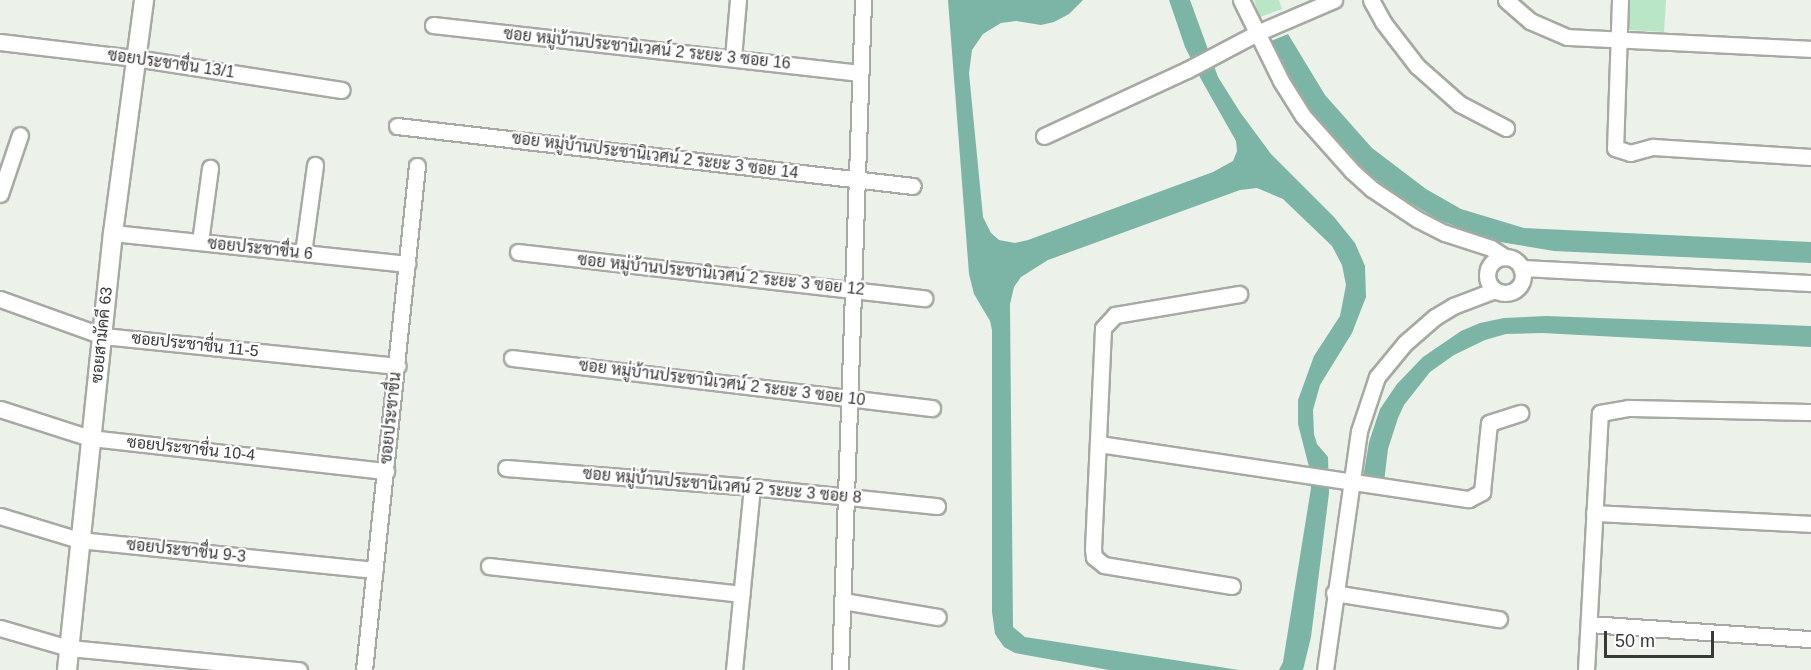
<!DOCTYPE html>
<html>
<head>
<meta charset="utf-8">
<style>
	body { margin:0 }
	#map { position:relative; width:1811px; height:670px; overflow:hidden; background:#ecf2e9; font-family:Helvetica,Sarabun,sans-serif }
	div>[style] { position:absolute }
	.water>* { inset:0; background:#7cb5a6 }
	.building>* { inset:0; background:#b9e6c7 }
	.roads { filter:drop-shadow(2px 0 #a5aaa2) drop-shadow(-2px 0 #a5aaa2) drop-shadow(0 2px #a5aaa2) drop-shadow(0 -2px #a5aaa2) }
	.minor>* { height:15px; margin:-7.5px; padding:0 7.5px; transform-origin:7.5px; border-radius:7.5px; background:#fff }
	.minor>.ring { margin:-7.5px; padding:0; box-sizing:content-box; background:none; border:15px solid #fff; border-radius:50% }
	.tertiary>* { height:18px; margin:-9px; padding:0 9px; transform-origin:9px; border-radius:9px; background:#fff }
	span { translate:-50% -50%; white-space:nowrap; text-align:center; line-height:1.15; -webkit-text-stroke:4.5px #fff; paint-order:stroke }
	.street-label { font-size:16px; color:#373936 }
	.scale { position:absolute; left:1604px; top:631px; width:110px; height:27px; box-sizing:border-box; border:3px solid #373936; border-top:0; padding-left:8px; font-size:18px; line-height:21px; white-space:nowrap; color:#373936; -webkit-text-stroke:4px #fff; paint-order:stroke }
</style>
</head>
<body>
<div id="map">
	<div class="water">
		<i style="clip-path:polygon(948px 0,1083px 0,1069px 14px,1054px 22px,1041px 25px,1016px 21px,1001px 23px,983px 34px,972px 50px,969px 73px,983px 217px,991px 233px,999px 240px,1015px 243px,1028px 240px,1213px 172px,1233px 161px,1237px 151px,1236px 141px,1202px 81px,1185px 47px,1169px 0,1190px 0,1218px 77px,1240px 112px,1271px 154px,1334px 217px,1355px 243px,1365px 266px,1366px 297px,1352px 333px,1320px 385px,1313px 410px,1314px 434px,1317px 444px,1328px 457px,1329px 493px,1311px 637px,1303px 670px,1279px 670px,1283px 662px,1311px 488px,1309px 467px,1298px 424px,1298px 400px,1314px 356px,1340px 316px,1346px 285px,1342px 265px,1332px 246px,1283px 199px,1257px 188px,1240px 190px,1048px 260px,1021px 277px,1014px 287px,1010px 304px,1013px 627px,1025px 637px,1239px 670px,1109px 670px,1015px 653px,1004px 647px,995px 634px,992px 612px,992px 330px,990px 321px,974px 294px,969px 274px)"></i>
		<i style="clip-path:polygon(1288px 34px,1325px 95px,1372px 148px,1426px 189px,1461px 209px,1524px 228px,1811px 242px,1811px 263px,1554px 251px,1494px 241px,1439px 220px,1387px 189px,1360px 168px,1315px 120px,1269px 42px)"></i>
		<i style="clip-path:polygon(1546px 316px,1811px 326px,1811px 347px,1542px 333px,1506px 334px,1485px 340px,1454px 355px,1430px 372px,1404px 405px,1398px 418px,1388px 449px,1384px 482px,1363px 478px,1369px 442px,1380px 409px,1397px 384px,1423px 357px,1461px 331px,1480px 323px,1504px 318px)"></i>
	</div>
	<div class="building">
		<i style="clip-path:polygon(1254px 0,1279px 0,1282px 9px,1260px 17px)"></i>
		<i style="clip-path:polygon(1630px 0,1666px 0,1664px 32px,1629px 30px)"></i>
	</div>
	<div class="roads">
		<div class="minor">
			<i style="left:1241px;top:0;width:90px;rotate:63.7deg"></i>
			<i style="left:1281px;top:81px;width:41px;rotate:57.8deg"></i>
			<i style="left:1303px;top:116px;width:74px;rotate:48.3deg"></i>
			<i style="left:1352px;top:171px;width:27px;rotate:42deg"></i>
			<i style="left:1372px;top:189px;width:54px;rotate:33.7deg"></i>
			<i style="left:1417px;top:219px;width:31px;rotate:27deg"></i>
			<i style="left:1445px;top:233px;width:48px;rotate:18.1deg"></i>
			<i style="left:1491px;top:248px;width:17px;rotate:33deg"></i>
			<i style="left:1371px;top:0;width:25px;rotate:61deg"></i>
			<i style="left:1383px;top:22px;width:56px;rotate:52.3deg"></i>
			<i style="left:1417px;top:66px;width:57px;rotate:41.5deg"></i>
			<i style="left:1460px;top:104px;width:52px;rotate:27.6deg"></i>
			<i style="left:1506px;top:0;width:32px;rotate:41deg"></i>
			<i style="left:1530px;top:21px;width:40px;rotate:23.4deg"></i>
			<i style="left:1567px;top:37px;width:244px;rotate:2.8deg"></i>
			<i style="left:1620px;top:0;width:148px;rotate:91.9deg"></i>
			<i style="left:1615px;top:148px;width:16px;rotate:18deg"></i>
			<i style="left:1630px;top:153px;width:24px;rotate:-15deg"></i>
			<i style="left:1653px;top:147px;width:158px;rotate:3.6deg"></i>
			<i style="left:433px;top:25px;width:430px;rotate:6.4deg"></i>
			<i style="left:0;top:42px;width:136px;rotate:6.8deg"></i>
			<i style="left:135px;top:58px;width:209px;rotate:8.8deg"></i>
			<i style="left:733px;top:58px;width:58px;rotate:-85.1deg"></i>
			<i style="left:397px;top:126px;width:519px;rotate:6.63deg"></i>
			<i style="left:1044px;top:136px;width:157px;rotate:-24.8deg"></i>
			<i style="left:1187px;top:70px;width:79px;rotate:-27.9deg"></i>
			<i style="left:1257px;top:33px;width:84px;rotate:-23.2deg"></i>
			<i style="left:0;top:194px;width:62px;rotate:-71.3deg"></i>
			<i style="left:113px;top:233px;width:296px;rotate:6deg"></i>
			<i style="left:200px;top:242px;width:75px;rotate:-82.3deg"></i>
			<i style="left:518px;top:252px;width:409px;rotate:6.5deg"></i>
			<i style="left:303px;top:253px;width:89px;rotate:-82.2deg"></i>
			<i class="ring" style="left:1487px;top:257px;width:21px;height:21px"></i>
			<i style="left:1521px;top:268px;width:290px;rotate:3deg"></i>
			<i style="left:0;top:299px;width:109px;rotate:19.8deg"></i>
			<i style="left:103px;top:336px;width:296px;rotate:5.8deg"></i>
			<i style="left:512px;top:358px;width:423px;rotate:6.8deg"></i>
			<i style="left:0;top:409px;width:95px;rotate:17.9deg"></i>
			<i style="left:90px;top:438px;width:298px;rotate:6.4deg"></i>
			<i style="left:1099px;top:444px;width:374px;rotate:8.5deg"></i>
			<i style="left:1469px;top:499px;width:15px;rotate:-28deg"></i>
			<i style="left:1482px;top:492px;width:69px;rotate:-84.2deg"></i>
			<i style="left:1489px;top:423px;width:33px;rotate:-18deg"></i>
			<i style="left:506px;top:468px;width:247px;rotate:4.4deg"></i>
			<i style="left:752px;top:487px;width:186px;rotate:5.9deg"></i>
			<i style="left:1594px;top:513px;width:217px;rotate:2.9deg"></i>
			<i style="left:0;top:516px;width:83px;rotate:16.9deg"></i>
			<i style="left:79px;top:540px;width:297px;rotate:5.8deg"></i>
			<i style="left:489px;top:566px;width:254px;rotate:6.3deg"></i>
			<i style="left:1232px;top:586px;width:130px;rotate:-170.7deg"></i>
			<i style="left:1104px;top:565px;width:13px;rotate:-141deg"></i>
			<i style="left:1094px;top:557px;width:8px;rotate:-97deg"></i>
			<i style="left:1093px;top:549px;width:221px;rotate:-87.4deg"></i>
			<i style="left:1103px;top:328px;width:18px;rotate:-47deg"></i>
			<i style="left:1115px;top:315px;width:126px;rotate:-9.6deg"></i>
			<i style="left:1334px;top:593px;width:167px;rotate:9deg"></i>
			<i style="left:843px;top:601px;width:96px;rotate:9.6deg"></i>
			<i style="left:1589px;top:624px;width:223px;rotate:3.9deg"></i>
			<i style="left:0;top:628px;width:72px;rotate:16.2deg"></i>
			<i style="left:69px;top:648px;width:231px;rotate:5.5deg"></i>
			<i style="left:364px;top:670px;width:507px;rotate:-84deg"></i>
			<i style="left:734px;top:670px;width:184px;rotate:-84.4deg"></i>
			<i style="left:840px;top:670px;width:670px;rotate:-88.03deg"></i>
			<i style="left:1325px;top:670px;width:241px;rotate:-81.9deg"></i>
			<i style="left:1359px;top:431px;width:57px;rotate:-71.6deg"></i>
			<i style="left:1377px;top:377px;width:44px;rotate:-50.5deg"></i>
			<i style="left:1405px;top:343px;width:40px;rotate:-41deg"></i>
			<i style="left:1435px;top:317px;width:21px;rotate:-31deg"></i>
			<i style="left:1453px;top:306px;width:45px;rotate:-20.9deg"></i>
			<i style="left:1586px;top:670px;width:257px;rotate:-86.9deg"></i>
			<i style="left:1600px;top:413px;width:28px;rotate:-10deg"></i>
			<i style="left:1628px;top:408px;width:183px;rotate:1.3deg"></i>
		</div>
		<div class="tertiary">
			<i style="left:67px;top:670px;width:439px;rotate:-84deg"></i>
			<i style="left:113px;top:233px;width:235px;rotate:-82.4deg"></i>
		</div>
	</div>
	<div class="street-label">
		<span style="left:647px;top:49px;rotate:6deg">ซอย หมู่บ้านประชานิเวศน์ 2 ระยะ 3 ซอย 16</span>
		<span style="left:171px;top:64px;rotate:8deg">ซอยประชาชื่น 13/1</span>
		<span style="left:655px;top:156px;rotate:7deg">ซอย หมู่บ้านประชานิเวศน์ 2 ระยะ 3 ซอย 14</span>
		<span style="left:260px;top:249px;rotate:6deg">ซอยประชาชื่น 6</span>
		<span style="left:721px;top:275px;rotate:6deg">ซอย หมู่บ้านประชานิเวศน์ 2 ระยะ 3 ซอย 12</span>
		<span style="left:102px;top:335px;rotate:-84deg">ซอยสามัคคี 63</span>
		<span style="left:195px;top:345px;rotate:6deg">ซอยประชาชื่น 11-5</span>
		<span style="left:722px;top:383px;rotate:7deg">ซอย หมู่บ้านประชานิเวศน์ 2 ระยะ 3 ซอย 10</span>
		<span style="left:391px;top:418px;rotate:-84deg">ซอยประชาชื่น</span>
		<span style="left:191px;top:449px;rotate:6deg">ซอยประชาชื่น 10-4</span>
		<span style="left:722px;top:486px;rotate:5deg">ซอย หมู่บ้านประชานิเวศน์ 2 ระยะ 3 ซอย 8</span>
		<span style="left:186px;top:551px;rotate:6deg">ซอยประชาชื่น 9-3</span>
	</div>
	<div class="scale">50 m</div>
</div>
</body>
</html>
